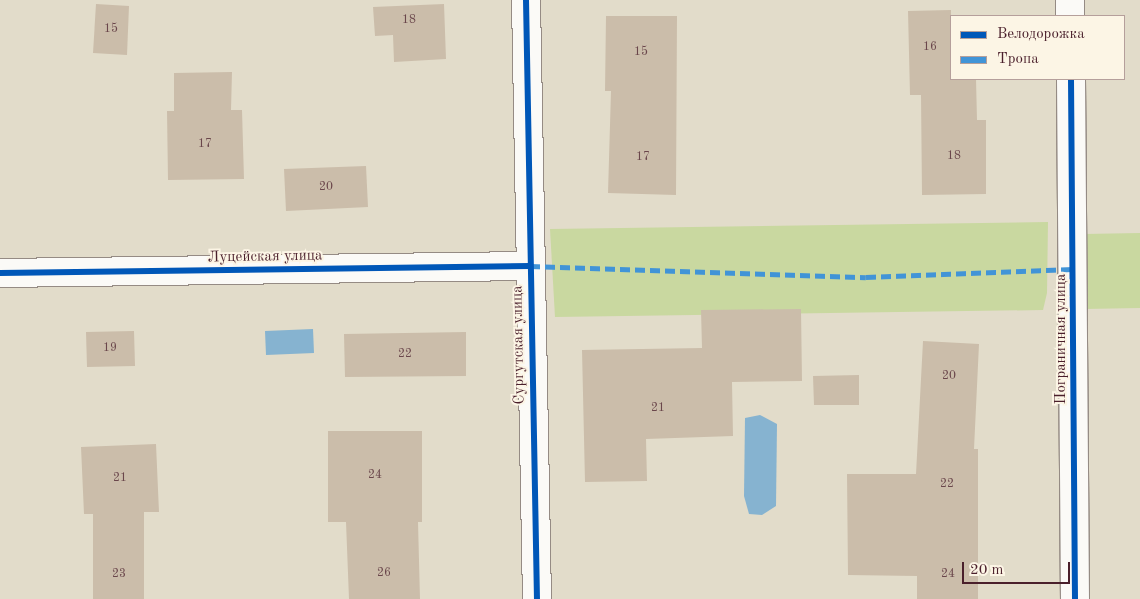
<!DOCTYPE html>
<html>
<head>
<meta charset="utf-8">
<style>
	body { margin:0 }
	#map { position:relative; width:1140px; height:599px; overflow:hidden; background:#e2dcca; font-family:"Old Standard TT",serif }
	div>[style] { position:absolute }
	.green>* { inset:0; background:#c9d8a0 }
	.water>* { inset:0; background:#86b3d0 }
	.building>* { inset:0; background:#cbbdaa }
	.roads { filter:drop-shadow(1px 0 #958b84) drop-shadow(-1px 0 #958b84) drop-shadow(0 1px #958b84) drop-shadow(0 -1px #958b84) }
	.minor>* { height:28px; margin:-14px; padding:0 14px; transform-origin:14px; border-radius:14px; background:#fbfaf7 }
	.quiet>* { height:5px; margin-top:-2.5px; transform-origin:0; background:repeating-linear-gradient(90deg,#4194d7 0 10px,transparent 0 15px) }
	.cycleway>* { height:6px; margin:-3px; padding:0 3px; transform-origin:3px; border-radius:3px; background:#0057b8 }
	span { translate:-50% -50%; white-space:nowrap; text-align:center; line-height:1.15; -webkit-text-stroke:4px #fcf5e5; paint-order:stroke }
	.number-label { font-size:12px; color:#6a464b }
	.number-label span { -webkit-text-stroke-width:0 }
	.street-label { font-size:15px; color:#4a1f2b }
	.legend { position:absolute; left:950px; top:15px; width:175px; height:65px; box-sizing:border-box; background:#fcf5e5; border:1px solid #b59f9b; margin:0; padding:6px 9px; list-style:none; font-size:15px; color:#4a1f2b }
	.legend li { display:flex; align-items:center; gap:10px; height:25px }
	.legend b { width:25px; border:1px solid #b59f9b }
	.scale { position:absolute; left:962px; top:562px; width:108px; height:22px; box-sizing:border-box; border:2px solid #4a1f2b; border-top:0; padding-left:6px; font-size:15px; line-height:18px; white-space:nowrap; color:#4a1f2b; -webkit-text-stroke:4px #fcf5e5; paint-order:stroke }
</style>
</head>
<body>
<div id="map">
	<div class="green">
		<i style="clip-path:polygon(1048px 222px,1047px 293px,1043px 310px,555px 317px,550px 229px)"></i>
		<i style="clip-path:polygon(1140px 233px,1140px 308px,1085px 309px,1084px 234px)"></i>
	</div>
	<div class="water">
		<i style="clip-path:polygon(313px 329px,314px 353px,266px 355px,265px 331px)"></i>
		<i style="clip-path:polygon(760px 415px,777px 424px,776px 506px,762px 515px,749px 514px,744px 496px,745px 418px)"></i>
	</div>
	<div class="building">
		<i style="clip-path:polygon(96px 4px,129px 6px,127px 55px,93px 53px)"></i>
		<i style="clip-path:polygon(444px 4px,446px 59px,394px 62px,393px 35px,375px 36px,373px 7px)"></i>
		<i style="clip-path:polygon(951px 10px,951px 79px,976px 79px,977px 120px,986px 120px,986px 194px,922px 195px,921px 95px,910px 95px,908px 11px)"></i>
		<i style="clip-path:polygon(606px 16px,677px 16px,676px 195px,608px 193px,611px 91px,605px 91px)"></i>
		<i style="clip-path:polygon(232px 72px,231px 110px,242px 110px,244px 179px,168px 180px,167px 111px,174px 111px,174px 73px)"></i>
		<i style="clip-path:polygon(366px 166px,368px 207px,286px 211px,284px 169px)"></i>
		<i style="clip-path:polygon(801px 309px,802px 381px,732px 382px,733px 436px,646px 439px,647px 481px,585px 482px,582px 350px,702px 348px,701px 310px)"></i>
		<i style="clip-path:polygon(134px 331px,135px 366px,87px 367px,86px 332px)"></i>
		<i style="clip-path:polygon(466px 332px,466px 376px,345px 377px,344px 334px)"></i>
		<i style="clip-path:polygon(923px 341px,979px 344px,974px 449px,978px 449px,978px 599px,917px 599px,917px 576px,848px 575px,847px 474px,916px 474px)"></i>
		<i style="clip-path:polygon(859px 375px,859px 405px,814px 405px,813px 376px)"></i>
		<i style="clip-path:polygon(328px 431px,422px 431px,422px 522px,418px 522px,420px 599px,349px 599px,346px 522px,328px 522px)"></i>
		<i style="clip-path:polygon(156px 444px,159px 512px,144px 512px,144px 599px,93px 599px,93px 514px,84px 514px,81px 447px)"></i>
	</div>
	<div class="roads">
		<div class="minor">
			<i style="left:526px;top:0;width:599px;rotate:88.95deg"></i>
			<i style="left:1070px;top:0;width:16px;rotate:90deg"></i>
			<i style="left:1071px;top:79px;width:520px;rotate:89.56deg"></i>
			<i style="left:0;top:273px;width:530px;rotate:-0.76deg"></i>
		</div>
	</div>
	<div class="quiet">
		<i style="left:530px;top:266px;width:336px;rotate:1.9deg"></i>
		<i style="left:866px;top:277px;width:208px;rotate:-2.2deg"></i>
	</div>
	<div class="cycleway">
		<i style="left:526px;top:0;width:599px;rotate:88.95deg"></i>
		<i style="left:1071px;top:79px;width:520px;rotate:89.56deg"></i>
		<i style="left:0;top:273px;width:530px;rotate:-0.76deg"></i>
	</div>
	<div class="number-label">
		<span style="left:409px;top:21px">18</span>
		<span style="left:111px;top:30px">15</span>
		<span style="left:930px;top:48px">16</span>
		<span style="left:641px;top:53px">15</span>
		<span style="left:205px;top:145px">17</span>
		<span style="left:954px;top:157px">18</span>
		<span style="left:643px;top:158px">17</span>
		<span style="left:326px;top:188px">20</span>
		<span style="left:110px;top:349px">19</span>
		<span style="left:405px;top:355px">22</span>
		<span style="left:949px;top:377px">20</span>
		<span style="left:658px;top:409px">21</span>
		<span style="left:375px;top:476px">24</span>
		<span style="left:120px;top:479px">21</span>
		<span style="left:947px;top:485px">22</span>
		<span style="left:384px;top:574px">26</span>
		<span style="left:119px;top:575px">23</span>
		<span style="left:948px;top:575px">24</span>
	</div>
	<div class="street-label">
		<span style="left:265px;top:257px;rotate:-1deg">Луцейская улица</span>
		<span style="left:1062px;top:339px;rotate:-90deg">Пограничная улица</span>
		<span style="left:519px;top:345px;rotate:-91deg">Сургутская улица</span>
	</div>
	<ul class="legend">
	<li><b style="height:6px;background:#0057b8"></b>Велодорожка</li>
	<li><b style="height:6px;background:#4194d7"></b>Тропа</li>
	</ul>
	<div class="scale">20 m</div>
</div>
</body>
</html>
